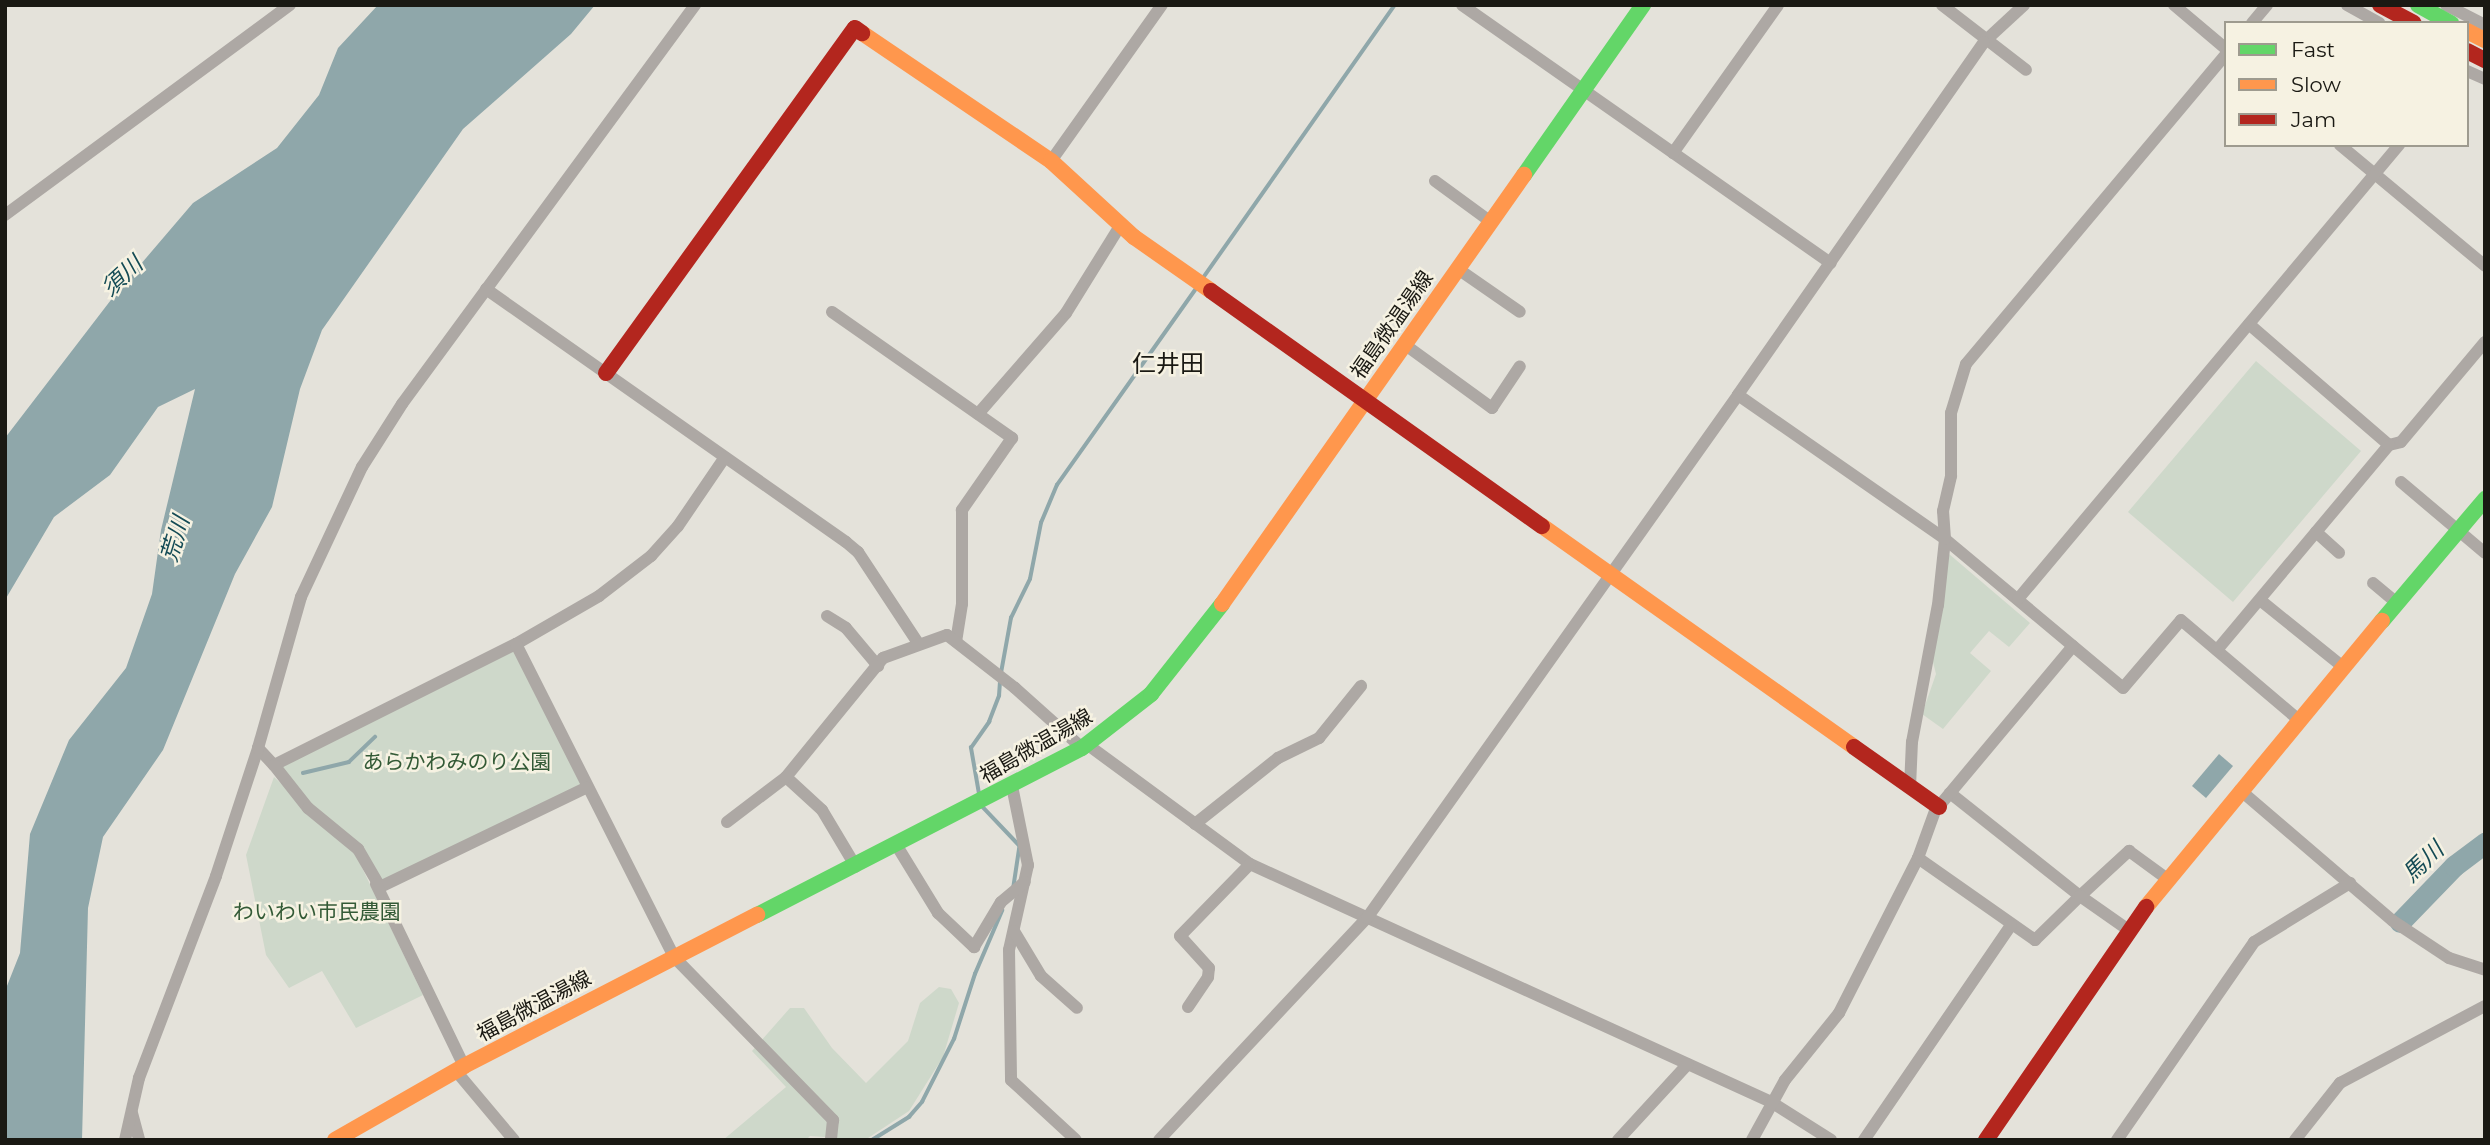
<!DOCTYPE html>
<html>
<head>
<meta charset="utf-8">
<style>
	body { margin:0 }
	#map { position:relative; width:2490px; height:1145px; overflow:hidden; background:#e4e2da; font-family:Montserrat,"Noto Sans JP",sans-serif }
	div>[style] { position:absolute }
	.green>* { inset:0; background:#ced8ca }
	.water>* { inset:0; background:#8fa7aa }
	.stream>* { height:3.5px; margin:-1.75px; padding:0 1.75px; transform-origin:1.75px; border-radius:1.75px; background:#8fa7aa }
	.river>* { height:21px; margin:-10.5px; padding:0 10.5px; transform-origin:10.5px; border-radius:10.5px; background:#8fa7aa }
	.street>* { height:12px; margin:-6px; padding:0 6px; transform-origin:6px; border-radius:6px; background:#ada8a4 }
	.fast>* { height:16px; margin:-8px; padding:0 8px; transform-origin:8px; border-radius:8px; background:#63d668 }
	.slow>* { height:16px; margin:-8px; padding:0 8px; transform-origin:8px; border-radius:8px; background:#ff974d }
	.jam>* { height:16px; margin:-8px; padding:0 8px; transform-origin:8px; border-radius:8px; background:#b3261e }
	span { translate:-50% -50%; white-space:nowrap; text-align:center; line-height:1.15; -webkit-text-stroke:5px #f6f2e2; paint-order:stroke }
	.street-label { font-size:21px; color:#1a1913 }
	.park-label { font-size:21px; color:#335a36 }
	.water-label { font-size:23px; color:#144b55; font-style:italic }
	.quarter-label { font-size:24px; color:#1a1913 }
	.frame { position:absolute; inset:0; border:7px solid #1a1913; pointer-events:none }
	.legend { position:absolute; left:2224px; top:21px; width:245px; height:126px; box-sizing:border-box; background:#f6f2e2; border:2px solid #9e9b8f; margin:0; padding:9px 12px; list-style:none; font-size:21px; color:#1a1913 }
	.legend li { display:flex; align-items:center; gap:14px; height:35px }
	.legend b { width:35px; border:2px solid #9e9b8f }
</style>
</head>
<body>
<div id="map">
	<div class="green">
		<i style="clip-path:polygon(2256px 361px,2361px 451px,2233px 602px,2128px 512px)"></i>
		<i style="clip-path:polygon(1949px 554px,2030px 623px,2009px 647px,1989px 631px,1970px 653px,1991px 671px,1943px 729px,1922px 714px,1936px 674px,1932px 658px)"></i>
		<i style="clip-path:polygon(515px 648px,582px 787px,381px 883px,359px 845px,312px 808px,278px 767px)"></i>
		<i style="clip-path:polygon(274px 777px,354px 851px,423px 995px,356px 1028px,322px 971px,289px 988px,266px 955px,246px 855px)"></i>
		<i style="clip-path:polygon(939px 987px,951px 989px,959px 1003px,943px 1057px,909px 1111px,865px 1140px,810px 1136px,806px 1140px,723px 1140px,786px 1087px,752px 1051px,790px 1008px,804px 1008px,832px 1048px,866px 1083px,908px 1041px,920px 1003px)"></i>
	</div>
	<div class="water">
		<i style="clip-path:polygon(378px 5px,595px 5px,571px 34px,463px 129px,322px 330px,300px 389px,272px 507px,235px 574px,163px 750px,103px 837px,88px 908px,82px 1140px,5px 1140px,5px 991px,20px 953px,30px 834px,69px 740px,126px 668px,152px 594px,161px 530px,195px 389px,158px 407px,110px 475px,54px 517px,5px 600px,5px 438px,117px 292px,193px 203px,277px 148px,319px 95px,338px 48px)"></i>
		<i style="clip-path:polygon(2219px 754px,2233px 766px,2206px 798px,2192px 786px)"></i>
	</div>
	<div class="stream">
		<i style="left:1203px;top:278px;width:334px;rotate:-54.9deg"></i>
		<i style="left:1001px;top:673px;width:56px;rotate:-79.7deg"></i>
		<i style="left:1011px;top:618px;width:43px;rotate:-64deg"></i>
		<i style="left:1030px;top:579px;width:57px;rotate:-78.9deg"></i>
		<i style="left:1041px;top:523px;width:41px;rotate:-67.2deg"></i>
		<i style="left:1057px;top:485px;width:242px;rotate:-54.7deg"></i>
		<i style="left:303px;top:773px;width:47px;rotate:-13.4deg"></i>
		<i style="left:349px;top:762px;width:36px;rotate:-44deg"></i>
		<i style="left:979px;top:794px;width:47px;rotate:-99.9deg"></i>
		<i style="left:971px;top:748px;width:32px;rotate:-55deg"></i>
		<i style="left:989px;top:722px;width:28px;rotate:-69deg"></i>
		<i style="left:999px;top:696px;width:15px;rotate:-86deg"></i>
		<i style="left:981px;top:805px;width:57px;rotate:46.4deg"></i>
		<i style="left:1020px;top:846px;width:40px;rotate:98.5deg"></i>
		<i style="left:872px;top:1140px;width:44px;rotate:-31.9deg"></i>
		<i style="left:909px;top:1117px;width:20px;rotate:-49deg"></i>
		<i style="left:922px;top:1102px;width:71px;rotate:-63.1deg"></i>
		<i style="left:954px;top:1039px;width:68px;rotate:-72.1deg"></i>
		<i style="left:975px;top:974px;width:69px;rotate:-66.8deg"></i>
	</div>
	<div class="river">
		<i style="left:2400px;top:922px;width:78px;rotate:-46deg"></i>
		<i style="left:2454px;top:866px;width:39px;rotate:-37deg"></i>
	</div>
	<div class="street">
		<i style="left:1462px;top:5px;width:450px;rotate:35deg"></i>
		<i style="left:1942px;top:5px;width:106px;rotate:37.7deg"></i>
		<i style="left:2024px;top:5px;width:54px;rotate:137.2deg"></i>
		<i style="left:1984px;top:42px;width:430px;rotate:124.9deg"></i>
		<i style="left:1738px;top:395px;width:252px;rotate:34.8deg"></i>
		<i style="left:1945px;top:539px;width:232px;rotate:39.9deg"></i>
		<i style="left:2123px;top:688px;width:89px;rotate:-49.5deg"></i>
		<i style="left:2181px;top:620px;width:155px;rotate:40.3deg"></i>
		<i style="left:2174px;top:5px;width:68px;rotate:40.2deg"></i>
		<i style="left:2347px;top:5px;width:37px;rotate:29deg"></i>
		<i style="left:2446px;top:5px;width:44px;rotate:27.1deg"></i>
		<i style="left:2252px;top:23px;width:23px;rotate:-50deg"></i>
		<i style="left:2467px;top:71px;width:20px;rotate:24deg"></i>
		<i style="left:2340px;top:145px;width:189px;rotate:39.8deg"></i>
		<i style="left:1673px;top:153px;width:181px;rotate:-54.6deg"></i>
		<i style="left:1051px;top:161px;width:191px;rotate:-54.6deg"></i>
		<i style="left:1435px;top:181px;width:69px;rotate:36.2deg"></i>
		<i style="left:5px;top:215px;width:354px;rotate:-36.4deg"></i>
		<i style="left:1458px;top:269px;width:75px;rotate:34.7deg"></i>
		<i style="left:486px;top:289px;width:440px;rotate:35.1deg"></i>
		<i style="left:846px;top:542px;width:16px;rotate:40deg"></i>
		<i style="left:858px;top:552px;width:109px;rotate:56.6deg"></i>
		<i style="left:832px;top:312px;width:220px;rotate:35deg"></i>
		<i style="left:1012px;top:438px;width:88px;rotate:124.8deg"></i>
		<i style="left:962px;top:510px;width:94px;rotate:90deg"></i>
		<i style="left:962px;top:604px;width:38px;rotate:99deg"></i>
		<i style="left:1404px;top:344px;width:109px;rotate:36deg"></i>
		<i style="left:1492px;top:408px;width:50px;rotate:-56.3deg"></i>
		<i style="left:978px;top:414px;width:134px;rotate:-48.9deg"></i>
		<i style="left:1066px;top:313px;width:102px;rotate:-58.2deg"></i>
		<i style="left:2389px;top:445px;width:12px;rotate:-14deg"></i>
		<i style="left:2401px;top:442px;width:131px;rotate:-50deg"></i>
		<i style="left:2401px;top:482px;width:110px;rotate:40.2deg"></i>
		<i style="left:2316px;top:532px;width:31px;rotate:42deg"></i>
		<i style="left:2373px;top:583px;width:31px;rotate:40deg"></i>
		<i style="left:2018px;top:599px;width:593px;rotate:-50deg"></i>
		<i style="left:2260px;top:600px;width:107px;rotate:38.9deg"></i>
		<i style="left:827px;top:616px;width:22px;rotate:32deg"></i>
		<i style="left:846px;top:628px;width:50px;rotate:49.9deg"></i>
		<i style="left:516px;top:644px;width:96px;rotate:-30deg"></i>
		<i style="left:599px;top:596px;width:66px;rotate:-37.6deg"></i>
		<i style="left:651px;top:556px;width:40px;rotate:-48deg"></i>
		<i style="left:678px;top:526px;width:83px;rotate:-55.7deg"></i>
		<i style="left:2217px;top:650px;width:268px;rotate:-50deg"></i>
		<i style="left:2389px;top:445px;width:185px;rotate:-139.2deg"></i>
		<i style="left:1088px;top:745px;width:201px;rotate:36.3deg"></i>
		<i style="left:1250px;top:864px;width:573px;rotate:24.55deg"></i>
		<i style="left:1771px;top:1102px;width:71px;rotate:32.3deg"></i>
		<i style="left:258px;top:748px;width:23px;rotate:47deg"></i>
		<i style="left:274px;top:765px;width:271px;rotate:-26.6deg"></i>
		<i style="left:516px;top:644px;width:351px;rotate:63.2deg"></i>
		<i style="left:674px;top:957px;width:228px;rotate:45.7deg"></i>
		<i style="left:833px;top:1120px;width:20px;rotate:96deg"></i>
		<i style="left:274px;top:765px;width:55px;rotate:51.7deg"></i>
		<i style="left:308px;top:808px;width:65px;rotate:39.4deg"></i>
		<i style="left:358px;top:849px;width:44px;rotate:59.9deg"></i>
		<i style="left:380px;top:887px;width:229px;rotate:-25.7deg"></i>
		<i style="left:786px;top:777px;width:49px;rotate:42.5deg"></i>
		<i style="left:822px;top:810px;width:66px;rotate:59.2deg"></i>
		<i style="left:1012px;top:786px;width:81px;rotate:78.6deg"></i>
		<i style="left:1028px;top:865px;width:87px;rotate:102.6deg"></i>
		<i style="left:1009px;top:950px;width:130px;rotate:89.1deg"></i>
		<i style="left:1011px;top:1080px;width:88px;rotate:42.7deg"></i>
		<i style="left:1910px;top:787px;width:45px;rotate:-87.5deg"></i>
		<i style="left:1912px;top:742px;width:139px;rotate:-79.3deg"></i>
		<i style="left:1938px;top:605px;width:66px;rotate:-83.9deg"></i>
		<i style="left:1945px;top:539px;width:28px;rotate:-94deg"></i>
		<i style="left:1943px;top:511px;width:36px;rotate:-77deg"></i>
		<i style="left:1951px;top:476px;width:63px;rotate:-90deg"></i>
		<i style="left:1951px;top:413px;width:51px;rotate:-73deg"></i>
		<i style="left:1966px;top:364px;width:405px;rotate:-50deg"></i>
		<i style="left:2240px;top:790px;width:201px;rotate:40.6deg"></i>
		<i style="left:2393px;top:921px;width:67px;rotate:33.5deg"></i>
		<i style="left:2449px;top:958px;width:38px;rotate:18deg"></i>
		<i style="left:1950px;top:793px;width:166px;rotate:38.4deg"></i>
		<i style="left:2080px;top:896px;width:67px;rotate:-42.6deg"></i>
		<i style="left:2129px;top:851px;width:46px;rotate:36.1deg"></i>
		<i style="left:727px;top:822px;width:74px;rotate:-37.3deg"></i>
		<i style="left:786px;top:777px;width:154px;rotate:-50.8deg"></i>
		<i style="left:883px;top:658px;width:68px;rotate:-19.8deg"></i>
		<i style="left:947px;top:635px;width:86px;rotate:37.9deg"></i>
		<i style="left:1015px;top:688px;width:90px;rotate:41.8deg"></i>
		<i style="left:1195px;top:824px;width:106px;rotate:-38.5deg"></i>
		<i style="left:1278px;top:758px;width:46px;rotate:-26deg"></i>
		<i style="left:1319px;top:738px;width:67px;rotate:-51.1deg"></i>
		<i style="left:897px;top:846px;width:79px;rotate:58.5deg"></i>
		<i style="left:938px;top:913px;width:50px;rotate:43.4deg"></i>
		<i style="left:974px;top:947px;width:52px;rotate:-59deg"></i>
		<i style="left:1001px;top:902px;width:31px;rotate:-40deg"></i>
		<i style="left:1918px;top:858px;width:143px;rotate:35deg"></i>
		<i style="left:2035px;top:940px;width:63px;rotate:-44.4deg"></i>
		<i style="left:2080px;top:896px;width:61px;rotate:35deg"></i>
		<i style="left:376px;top:884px;width:202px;rotate:64.2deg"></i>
		<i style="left:1014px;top:931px;width:52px;rotate:59deg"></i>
		<i style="left:1041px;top:976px;width:48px;rotate:41.6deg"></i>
		<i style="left:1188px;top:1007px;width:36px;rotate:-56deg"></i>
		<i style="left:1208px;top:977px;width:9px;rotate:-84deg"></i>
		<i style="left:1209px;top:968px;width:43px;rotate:-132.2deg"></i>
		<i style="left:1180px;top:936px;width:100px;rotate:-45.8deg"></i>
		<i style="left:456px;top:1071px;width:90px;rotate:50deg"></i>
		<i style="left:132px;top:1113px;width:28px;rotate:75deg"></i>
		<i style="left:125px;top:1140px;width:64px;rotate:-77.3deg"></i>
		<i style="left:139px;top:1078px;width:216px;rotate:-69.1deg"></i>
		<i style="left:216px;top:876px;width:135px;rotate:-71.8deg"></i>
		<i style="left:258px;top:748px;width:157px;rotate:-74.1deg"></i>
		<i style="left:301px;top:597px;width:144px;rotate:-64.9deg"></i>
		<i style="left:362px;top:467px;width:75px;rotate:-57.6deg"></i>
		<i style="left:402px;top:404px;width:495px;rotate:-53.7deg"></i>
		<i style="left:1159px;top:1140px;width:304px;rotate:-46.9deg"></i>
		<i style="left:1367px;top:918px;width:641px;rotate:-54.65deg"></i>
		<i style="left:1618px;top:1140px;width:103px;rotate:-47.4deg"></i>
		<i style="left:1752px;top:1140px;width:68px;rotate:-61.2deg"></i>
		<i style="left:1785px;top:1080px;width:86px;rotate:-51.1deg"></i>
		<i style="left:1839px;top:1013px;width:174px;rotate:-63deg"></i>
		<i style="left:1918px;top:858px;width:50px;rotate:-70.1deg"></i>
		<i style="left:1935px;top:811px;width:215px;rotate:-50.1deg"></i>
		<i style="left:1864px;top:1140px;width:260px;rotate:-55.6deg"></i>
		<i style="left:2117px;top:1140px;width:241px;rotate:-55.3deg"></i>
		<i style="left:2254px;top:942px;width:113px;rotate:-31.6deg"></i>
		<i style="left:2295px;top:1140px;width:73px;rotate:-51.7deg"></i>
		<i style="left:2340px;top:1083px;width:164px;rotate:-28deg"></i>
	</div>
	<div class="fast">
		<i style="left:2418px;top:5px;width:38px;rotate:29deg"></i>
		<i style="left:1524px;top:175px;width:208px;rotate:-55deg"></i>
		<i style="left:2382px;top:621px;width:160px;rotate:-49.8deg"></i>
		<i style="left:757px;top:915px;width:365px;rotate:-27.2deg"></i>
		<i style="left:1082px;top:748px;width:88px;rotate:-38deg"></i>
		<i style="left:1151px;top:694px;width:115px;rotate:-51.7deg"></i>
	</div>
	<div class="slow">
		<i style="left:2467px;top:31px;width:20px;rotate:27deg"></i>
		<i style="left:862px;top:33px;width:228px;rotate:34.1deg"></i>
		<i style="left:1051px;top:161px;width:113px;rotate:42.5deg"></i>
		<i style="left:1134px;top:237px;width:94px;rotate:35deg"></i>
		<i style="left:1542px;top:526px;width:382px;rotate:35.3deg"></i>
		<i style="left:1222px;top:604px;width:525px;rotate:-54.86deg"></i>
		<i style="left:2146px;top:907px;width:371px;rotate:-50.5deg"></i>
		<i style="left:335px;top:1140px;width:149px;rotate:-29.8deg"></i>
		<i style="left:464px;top:1066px;width:330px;rotate:-27.3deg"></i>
	</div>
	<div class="jam">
		<i style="left:2380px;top:5px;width:38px;rotate:28deg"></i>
		<i style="left:2467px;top:51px;width:20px;rotate:27deg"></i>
		<i style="left:1211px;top:291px;width:406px;rotate:35.4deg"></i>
		<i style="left:606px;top:373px;width:425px;rotate:-54.2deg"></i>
		<i style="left:855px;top:28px;width:9px;rotate:36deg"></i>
		<i style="left:1854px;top:747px;width:104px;rotate:35.2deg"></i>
		<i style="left:1986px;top:1140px;width:283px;rotate:-55.5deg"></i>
	</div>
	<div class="street-label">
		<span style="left:1392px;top:325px;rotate:-55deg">福島微温湯線</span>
		<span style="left:1036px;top:746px;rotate:-30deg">福島微温湯線</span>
		<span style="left:534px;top:1006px;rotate:-28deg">福島微温湯線</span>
	</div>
	<div class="park-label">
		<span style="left:457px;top:762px">あらかわみのり公園</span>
		<span style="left:317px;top:912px">わいわい市民農園</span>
	</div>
	<div class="water-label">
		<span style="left:122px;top:276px;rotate:-43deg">須川</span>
		<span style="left:175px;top:539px;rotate:-73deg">荒川</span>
		<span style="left:2423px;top:862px;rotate:-44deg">馬川</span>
	</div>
	<div class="quarter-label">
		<span style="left:1168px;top:364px">仁井田</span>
	</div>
	<div class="frame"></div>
	<ul class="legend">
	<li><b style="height:9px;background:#63d668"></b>Fast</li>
	<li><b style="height:9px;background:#ff974d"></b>Slow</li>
	<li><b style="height:9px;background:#b3261e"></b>Jam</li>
	</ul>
</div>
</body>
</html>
